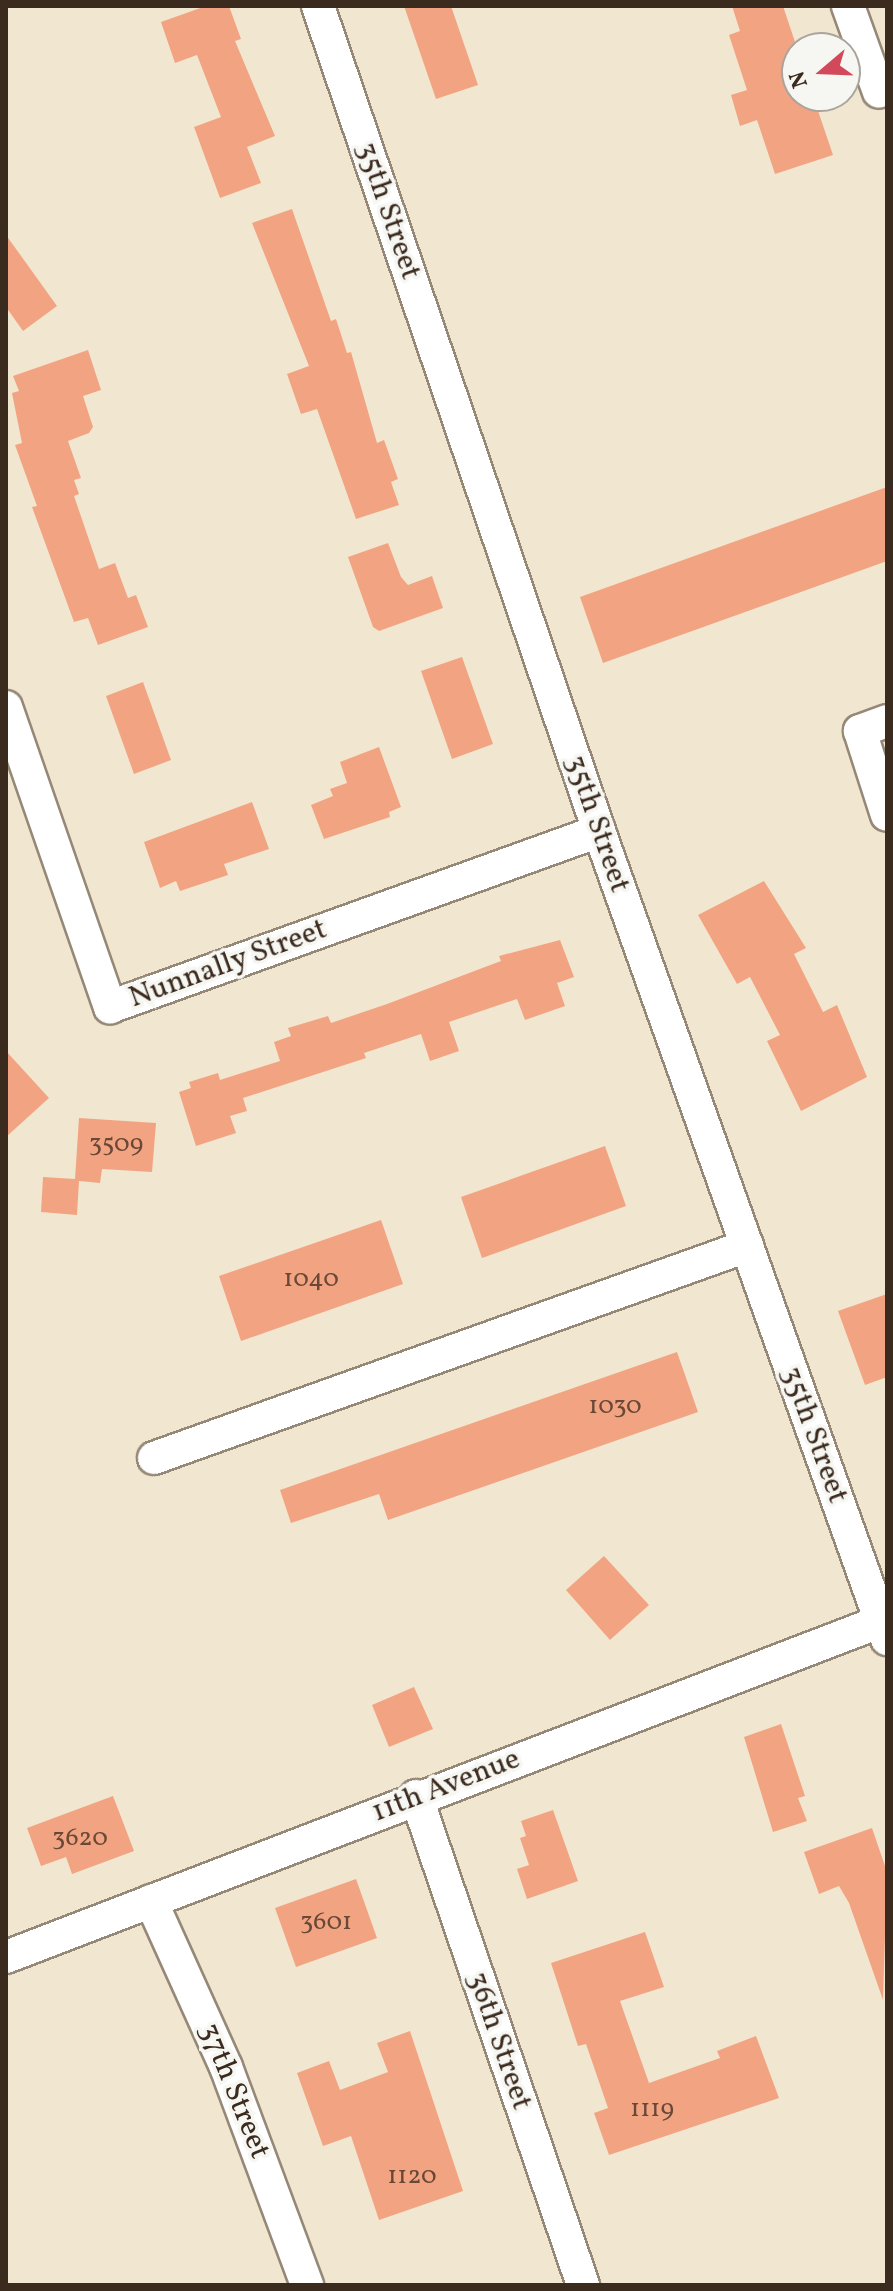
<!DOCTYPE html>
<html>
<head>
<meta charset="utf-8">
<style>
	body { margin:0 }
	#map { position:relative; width:893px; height:2291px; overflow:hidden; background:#f1e6d0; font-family:Vollkorn,serif }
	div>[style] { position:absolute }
	.building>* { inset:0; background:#f2a482 }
	.roads { filter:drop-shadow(2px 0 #968877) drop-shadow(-2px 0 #968877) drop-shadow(0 2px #968877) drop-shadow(0 -2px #968877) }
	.minor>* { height:32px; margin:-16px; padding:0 16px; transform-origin:16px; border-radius:16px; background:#fff }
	span { translate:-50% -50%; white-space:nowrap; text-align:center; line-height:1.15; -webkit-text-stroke:7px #f6f6f2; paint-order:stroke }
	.number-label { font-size:26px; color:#694837 }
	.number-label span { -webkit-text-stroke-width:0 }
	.street-label { font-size:30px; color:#3b2a1e }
	.frame { position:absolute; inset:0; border:8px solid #3b2a1e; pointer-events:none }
	.north { position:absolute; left:781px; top:32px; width:80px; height:80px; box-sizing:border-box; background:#f6f6f2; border:2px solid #aba49d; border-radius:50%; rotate:251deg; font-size:22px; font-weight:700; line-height:32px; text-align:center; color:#3b2a1e }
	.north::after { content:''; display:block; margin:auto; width:28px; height:36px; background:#d1495b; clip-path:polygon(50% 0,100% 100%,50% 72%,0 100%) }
</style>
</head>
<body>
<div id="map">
	<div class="building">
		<i style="clip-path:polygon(206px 6px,229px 6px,241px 39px,235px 41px,275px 136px,247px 147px,261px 183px,220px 198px,194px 127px,221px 117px,197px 55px,175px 63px,161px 22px)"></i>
		<i style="clip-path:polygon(404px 6px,451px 6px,478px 85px,436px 99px)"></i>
		<i style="clip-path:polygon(732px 6px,783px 6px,797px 48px,797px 96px,813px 96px,833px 155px,775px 174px,757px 120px,740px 126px,731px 95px,747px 90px,729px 35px,740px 31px)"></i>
		<i style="clip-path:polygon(292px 209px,331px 321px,336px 319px,347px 353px,351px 352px,377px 443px,384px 440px,398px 479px,391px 482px,399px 505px,356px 519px,317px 409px,301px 414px,287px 374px,309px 366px,252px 223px)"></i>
		<i style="clip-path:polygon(6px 235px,57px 306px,23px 331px,6px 307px)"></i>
		<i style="clip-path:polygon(88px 350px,101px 390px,83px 396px,93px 427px,89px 433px,68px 441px,81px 478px,74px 480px,79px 494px,74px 496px,99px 569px,115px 563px,128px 598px,136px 595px,148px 627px,98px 645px,88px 618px,74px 622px,32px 507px,37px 506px,15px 445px,22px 443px,12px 393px,19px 391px,13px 376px)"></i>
		<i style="clip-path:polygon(887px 487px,887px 561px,603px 663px,580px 597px)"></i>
		<i style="clip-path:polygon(388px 543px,401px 577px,408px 585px,432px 576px,443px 608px,379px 631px,373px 627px,348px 557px)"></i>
		<i style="clip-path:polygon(462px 657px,493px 744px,452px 759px,421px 671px)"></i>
		<i style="clip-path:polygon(143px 682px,171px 760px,134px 774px,106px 696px)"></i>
		<i style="clip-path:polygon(379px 747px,401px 807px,389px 812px,390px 817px,324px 839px,311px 805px,333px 796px,330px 789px,347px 783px,340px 762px)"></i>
		<i style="clip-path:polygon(252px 802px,269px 849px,224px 864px,228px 875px,180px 891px,176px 881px,160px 888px,144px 842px)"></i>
		<i style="clip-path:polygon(764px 881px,806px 948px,794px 954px,823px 1012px,837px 1005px,867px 1077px,801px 1111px,767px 1041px,780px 1035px,750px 977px,737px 984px,698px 915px)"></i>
		<i style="clip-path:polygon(560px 940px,574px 977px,557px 983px,565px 1006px,525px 1020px,517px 999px,449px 1022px,459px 1051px,430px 1061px,421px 1034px,364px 1053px,366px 1058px,243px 1098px,247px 1111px,230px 1116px,236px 1133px,196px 1146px,179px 1092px,191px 1088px,189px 1082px,218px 1073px,220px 1080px,280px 1061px,274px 1042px,291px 1036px,288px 1028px,328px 1016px,331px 1023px,387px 1004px,501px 961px,499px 956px)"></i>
		<i style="clip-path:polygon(6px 1051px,49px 1098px,6px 1137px)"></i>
		<i style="clip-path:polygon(79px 1118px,156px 1123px,152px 1172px,102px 1169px,100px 1183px,79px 1181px,77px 1215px,41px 1212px,43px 1177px,75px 1179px)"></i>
		<i style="clip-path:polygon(605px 1146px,626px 1206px,482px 1258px,461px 1197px)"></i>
		<i style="clip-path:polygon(381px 1220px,403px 1284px,241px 1341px,219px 1276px)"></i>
		<i style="clip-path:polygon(887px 1294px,887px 1377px,865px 1385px,838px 1311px)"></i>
		<i style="clip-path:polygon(677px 1352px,698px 1412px,388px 1520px,379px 1494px,291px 1523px,280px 1490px)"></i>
		<i style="clip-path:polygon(604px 1556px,649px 1605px,610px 1640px,566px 1590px)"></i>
		<i style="clip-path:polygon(414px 1687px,433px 1729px,389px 1747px,372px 1705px)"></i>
		<i style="clip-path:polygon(781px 1724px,805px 1796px,798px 1798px,807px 1821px,773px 1832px,744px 1737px)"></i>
		<i style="clip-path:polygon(113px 1796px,134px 1851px,72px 1874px,66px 1857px,41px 1866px,27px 1828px)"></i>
		<i style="clip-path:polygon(553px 1810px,578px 1881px,527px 1899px,517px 1869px,529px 1865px,520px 1838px,526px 1836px,521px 1821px)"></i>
		<i style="clip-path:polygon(872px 1828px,887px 1872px,883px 2000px,849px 1903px,839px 1886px,819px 1894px,804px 1852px)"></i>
		<i style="clip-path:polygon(356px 1879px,377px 1938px,296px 1967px,275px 1908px)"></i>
		<i style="clip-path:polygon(645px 1932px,664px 1987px,620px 2001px,649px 2083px,720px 2058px,717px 2051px,756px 2036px,779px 2098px,609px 2155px,594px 2113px,608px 2108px,586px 2044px,578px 2046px,551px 1963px)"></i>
		<i style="clip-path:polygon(410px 2031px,463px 2191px,379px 2220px,351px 2136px,323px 2146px,297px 2073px,329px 2061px,340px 2090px,388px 2072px,377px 2043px)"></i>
	</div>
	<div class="roads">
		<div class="minor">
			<i style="left:318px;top:6px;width:872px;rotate:71.19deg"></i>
			<i style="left:599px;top:831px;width:858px;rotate:70.38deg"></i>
			<i style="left:848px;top:6px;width:91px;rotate:70.2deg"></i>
			<i style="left:6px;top:707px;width:318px;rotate:70.9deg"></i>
			<i style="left:110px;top:1007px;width:520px;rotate:-19.79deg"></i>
			<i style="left:887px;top:721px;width:29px;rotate:160deg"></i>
			<i style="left:860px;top:731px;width:88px;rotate:72.2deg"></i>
			<i style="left:154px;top:1458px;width:630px;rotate:-19.67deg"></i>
			<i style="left:416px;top:1796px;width:517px;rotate:71.14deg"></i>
			<i style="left:151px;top:1901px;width:182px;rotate:65.7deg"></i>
			<i style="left:226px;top:2067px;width:233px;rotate:69.6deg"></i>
			<i style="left:6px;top:1957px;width:944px;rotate:-20.99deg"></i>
		</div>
	</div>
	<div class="number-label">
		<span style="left:116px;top:1145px">3509</span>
		<span style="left:311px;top:1280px">1040</span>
		<span style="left:615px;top:1407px">1030</span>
		<span style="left:80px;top:1839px">3620</span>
		<span style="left:326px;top:1923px">3601</span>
		<span style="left:652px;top:2110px">1119</span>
		<span style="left:412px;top:2177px">1120</span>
	</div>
	<div class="street-label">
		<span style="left:388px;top:211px;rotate:71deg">35th Street</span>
		<span style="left:597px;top:824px;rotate:71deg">35th Street</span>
		<span style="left:228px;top:964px;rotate:-20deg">Nunnally Street</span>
		<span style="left:814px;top:1435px;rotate:70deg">35th Street</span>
		<span style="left:446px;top:1786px;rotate:-21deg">11th Avenue</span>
		<span style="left:499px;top:2041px;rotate:71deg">36th Street</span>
		<span style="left:234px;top:2091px;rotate:68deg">37th Street</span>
	</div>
	<div class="frame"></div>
	<div class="north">N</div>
</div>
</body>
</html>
